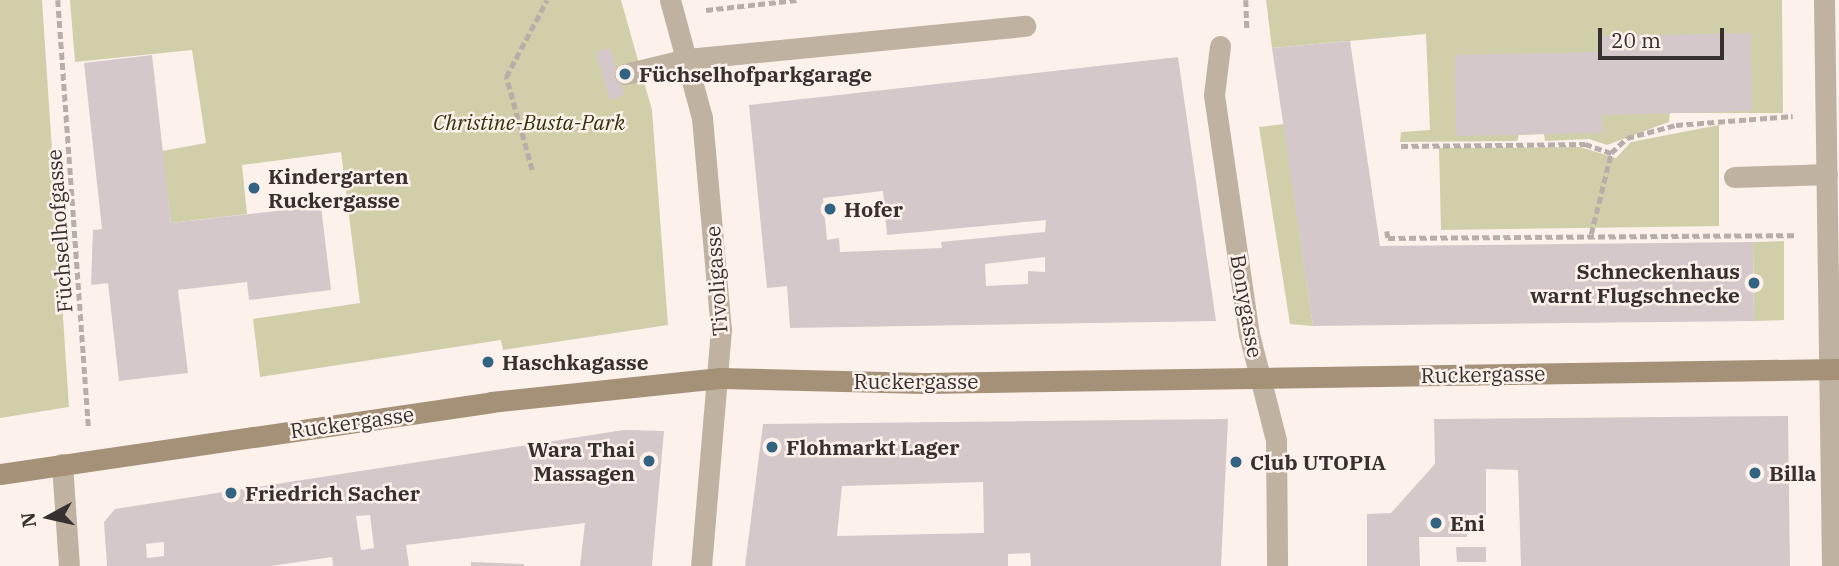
<!DOCTYPE html>
<html>
<head>
<meta charset="utf-8">
<style>
	body { margin:0 }
	#map { position:relative; width:1839px; height:566px; overflow:hidden; background:#fdf1ec; font-family:"IBM Plex Serif",serif }
	div>[style] { position:absolute }
	.green>* { inset:0; background:#d1cfaa }
	.building>* { inset:0; background:#d5c8ca }
	.path>* { height:4.5px; margin-top:-2.25px; transform-origin:0; background:repeating-linear-gradient(90deg,#b7aeaa 0 7px,transparent 0 10.5px) }
	.lane>* { height:21px; margin:-10.5px; padding:0 10.5px; transform-origin:10.5px; border-radius:10.5px; background:#bfb2a1 }
	.street>* { height:21px; margin:-10.5px; padding:0 10.5px; transform-origin:10.5px; border-radius:10.5px; background:#bfb2a1 }
	.secondary>* { height:21px; margin:-10.5px; padding:0 10.5px; transform-origin:10.5px; border-radius:10.5px; background:#a59178 }
	.dots>* { width:19px; height:19px; translate:-50% -50%; box-sizing:border-box; border:4px solid #fdf1ec; border-radius:50% }
	span { translate:-50% -50%; white-space:nowrap; text-align:center; line-height:1.15; -webkit-text-stroke:5px #fdf1ec; paint-order:stroke }
	.poi-label { font-size:21px; color:#36312f; font-weight:700 }
	.left { translate:0 -50%; text-align:left }
	.right { translate:-100% -50%; text-align:right }
	.park-label { font-size:21px; color:#34320c; font-style:italic }
	.street-label { font-size:21px; color:#36312f }
	.north { position:absolute; left:14px; top:482px; width:70px; height:70px; -webkit-text-stroke:5px #fdf1ec; paint-order:stroke; rotate:262deg; font-size:19px; font-weight:700; line-height:28px; text-align:center; color:#36312f }
	.north::after { content:''; display:block; margin:auto; width:24px; height:32px; background:#36312f; clip-path:polygon(50% 0,100% 100%,50% 72%,0 100%) }
	.scale { position:absolute; left:1598px; top:28px; width:126px; height:32px; box-sizing:border-box; border:4px solid #36312f; border-top:0; padding-left:9px; font-size:21px; line-height:24px; white-space:nowrap; color:#36312f; -webkit-text-stroke:5px #fdf1ec; paint-order:stroke }
</style>
</head>
<body>
<div id="map">
	<div class="green">
		<i style="clip-path:polygon(0 0,42px 0,69px 407px,0 418px)"></i>
		<i style="clip-path:polygon(70px 0,621px 0,652px 110px,668px 325px,503px 350px,501px 340px,260px 377px,253px 319px,360px 303px,341px 152px,242px 165px,247px 214px,171px 223px,162px 151px,206px 143px,192px 50px,75px 62px)"></i>
		<i style="clip-path:polygon(1266px 0,1782px 0,1783px 113px,1670px 113px,1669px 122px,1607px 145px,1589px 139px,1545px 141px,1544px 134px,1519px 135px,1517px 141px,1400px 142px,1401px 132px,1430px 130px,1426px 34px,1272px 48px)"></i>
		<i style="clip-path:polygon(1284px 124px,1313px 326px,1290px 324px,1259px 127px)"></i>
		<i style="clip-path:polygon(1719px 125px,1719px 226px,1441px 230px,1439px 148px,1580px 147px,1616px 158px,1631px 142px)"></i>
		<i style="clip-path:polygon(1784px 241px,1784px 320px,1754px 321px,1753px 242px)"></i>
	</div>
	<div class="building">
		<i style="clip-path:polygon(1751px 33px,1752px 111px,1602px 115px,1603px 133px,1456px 136px,1455px 55px,1601px 52px,1601px 36px)"></i>
		<i style="clip-path:polygon(1350px 41px,1380px 246px,1753px 242px,1754px 321px,1313px 326px,1272px 48px)"></i>
		<i style="clip-path:polygon(610px 48px,624px 95px,610px 100px,596px 52px)"></i>
		<i style="clip-path:polygon(152px 55px,171px 223px,321px 206px,331px 290px,249px 300px,247px 282px,178px 290px,188px 373px,119px 381px,108px 283px,91px 285px,93px 230px,102px 229px,84px 63px)"></i>
		<i style="clip-path:polygon(evenodd,1178px 57px,1216px 321px,790px 328px,787px 286px,767px 288px,749px 105px,1178px 57px,883px 191px,887px 235px,1046px 220px,1045px 232px,941px 242px,942px 248px,840px 252px,839px 238px,827px 240px,823px 198px,883px 191px,1178px 57px,1045px 257px,1045px 272px,1028px 271px,1028px 284px,986px 286px,985px 264px,1045px 257px)"></i>
		<i style="clip-path:polygon(1788px 416px,1790px 566px,1521px 566px,1518px 470px,1486px 469px,1486px 515px,1466px 515px,1467px 537px,1419px 537px,1420px 566px,1367px 566px,1367px 514px,1391px 513px,1435px 464px,1434px 419px)"></i>
		<i style="clip-path:polygon(evenodd,1228px 419px,1221px 566px,1031px 566px,1030px 553px,1008px 554px,1008px 566px,745px 566px,763px 424px,1228px 419px,983px 482px,984px 533px,837px 536px,842px 486px,983px 482px)"></i>
		<i style="clip-path:polygon(evenodd,624px 430px,664px 431px,652px 566px,580px 566px,585px 523px,406px 545px,409px 566px,333px 566px,332px 557px,271px 566px,107px 566px,104px 522px,115px 509px,624px 430px,370px 515px,374px 548px,361px 550px,356px 516px,370px 515px,624px 430px,164px 542px,164px 556px,147px 558px,146px 544px,164px 542px)"></i>
		<i style="clip-path:polygon(1456px 547px,1486px 547px,1486px 562px,1457px 562px)"></i>
		<i style="clip-path:polygon(471px 562px,524px 564px,524px 566px,471px 566px)"></i>
	</div>
	<div class="path">
		<i style="left:58px;top:0;width:429px;rotate:85.9deg"></i>
		<i style="left:1246px;top:0;width:28px;rotate:88deg"></i>
		<i style="left:706px;top:10px;width:91px;rotate:-6.3deg"></i>
		<i style="left:1401px;top:146px;width:184px;rotate:-0.6deg"></i>
		<i style="left:1585px;top:144px;width:28px;rotate:19deg"></i>
		<i style="left:1611px;top:153px;width:22px;rotate:-43deg"></i>
		<i style="left:1627px;top:138px;width:51px;rotate:-14.9deg"></i>
		<i style="left:1676px;top:125px;width:117px;rotate:-4.4deg"></i>
		<i style="left:532px;top:170px;width:97px;rotate:-105.6deg"></i>
		<i style="left:506px;top:77px;width:87px;rotate:-62deg"></i>
		<i style="left:1387px;top:231px;width:7px;rotate:82deg"></i>
		<i style="left:1388px;top:238px;width:408px;rotate:-0.4deg"></i>
		<i style="left:1591px;top:234px;width:83px;rotate:-76.1deg"></i>
	</div>
	<div class="lane">
		<i style="left:625px;top:74px;width:64px;rotate:-13.6deg"></i>
		<i style="left:687px;top:59px;width:340px;rotate:-5.6deg"></i>
		<i style="left:1734px;top:177px;width:93px;rotate:-1.8deg"></i>
	</div>
	<div class="street">
		<i style="left:670px;top:0;width:122px;rotate:74.8deg"></i>
		<i style="left:702px;top:118px;width:212px;rotate:84.9deg"></i>
		<i style="left:721px;top:329px;width:238px;rotate:94.8deg"></i>
		<i style="left:1824px;top:0;width:566px;rotate:89.19deg"></i>
		<i style="left:1220px;top:46px;width:49px;rotate:97deg"></i>
		<i style="left:1214px;top:95px;width:242px;rotate:81.7deg"></i>
		<i style="left:1249px;top:334px;width:109px;rotate:75.7deg"></i>
		<i style="left:1276px;top:440px;width:126px;rotate:89.5deg"></i>
		<i style="left:62px;top:464px;width:102px;rotate:86.1deg"></i>
	</div>
	<div class="secondary">
		<i style="left:0;top:474px;width:496px;rotate:-8.3deg"></i>
		<i style="left:491px;top:402px;width:230px;rotate:-6deg"></i>
		<i style="left:720px;top:378px;width:205px;rotate:1.4deg"></i>
		<i style="left:925px;top:383px;width:914px;rotate:-0.88deg"></i>
	</div>
	<div class="dots">
		<i style="left:625px;top:74px;background:#326382"></i>
		<i style="left:254px;top:188px;background:#326382"></i>
		<i style="left:830px;top:209px;background:#326382"></i>
		<i style="left:1754px;top:283px;background:#326382"></i>
		<i style="left:488px;top:362px;background:#326382"></i>
		<i style="left:772px;top:447px;background:#326382"></i>
		<i style="left:649px;top:461px;background:#326382"></i>
		<i style="left:1236px;top:462px;background:#326382"></i>
		<i style="left:1755px;top:473px;background:#326382"></i>
		<i style="left:231px;top:493px;background:#326382"></i>
		<i style="left:1436px;top:523px;background:#326382"></i>
	</div>
	<div class="poi-label">
		<span class="left" style="left:639px;top:74px">Füchselhofparkgarage</span>
		<span class="left" style="left:268px;top:188px">Kindergarten<br>Ruckergasse</span>
		<span class="left" style="left:844px;top:209px">Hofer</span>
		<span class="right" style="left:1740px;top:283px">Schneckenhaus<br>warnt Flugschnecke</span>
		<span class="left" style="left:502px;top:362px">Haschkagasse</span>
		<span class="left" style="left:786px;top:447px">Flohmarkt Lager</span>
		<span class="right" style="left:635px;top:461px">Wara Thai<br>Massagen</span>
		<span class="left" style="left:1250px;top:462px">Club UTOPIA</span>
		<span class="left" style="left:1769px;top:473px">Billa</span>
		<span class="left" style="left:245px;top:493px">Friedrich Sacher</span>
		<span class="left" style="left:1450px;top:523px">Eni</span>
	</div>
	<div class="park-label">
		<span style="left:529px;top:122px">Christine-Busta-Park</span>
	</div>
	<div class="street-label">
		<span style="left:59px;top:231px;rotate:-94deg">Füchselhofgasse</span>
		<span style="left:716px;top:281px;rotate:-94deg">Tivoligasse</span>
		<span style="left:1247px;top:306px;rotate:80deg">Bonygasse</span>
		<span style="left:1483px;top:374px;rotate:-1deg">Ruckergasse</span>
		<span style="left:916px;top:381px">Ruckergasse</span>
		<span style="left:352px;top:422px;rotate:-8deg">Ruckergasse</span>
	</div>
	<div class="north">N</div>
	<div class="scale">20 m</div>
</div>
</body>
</html>
